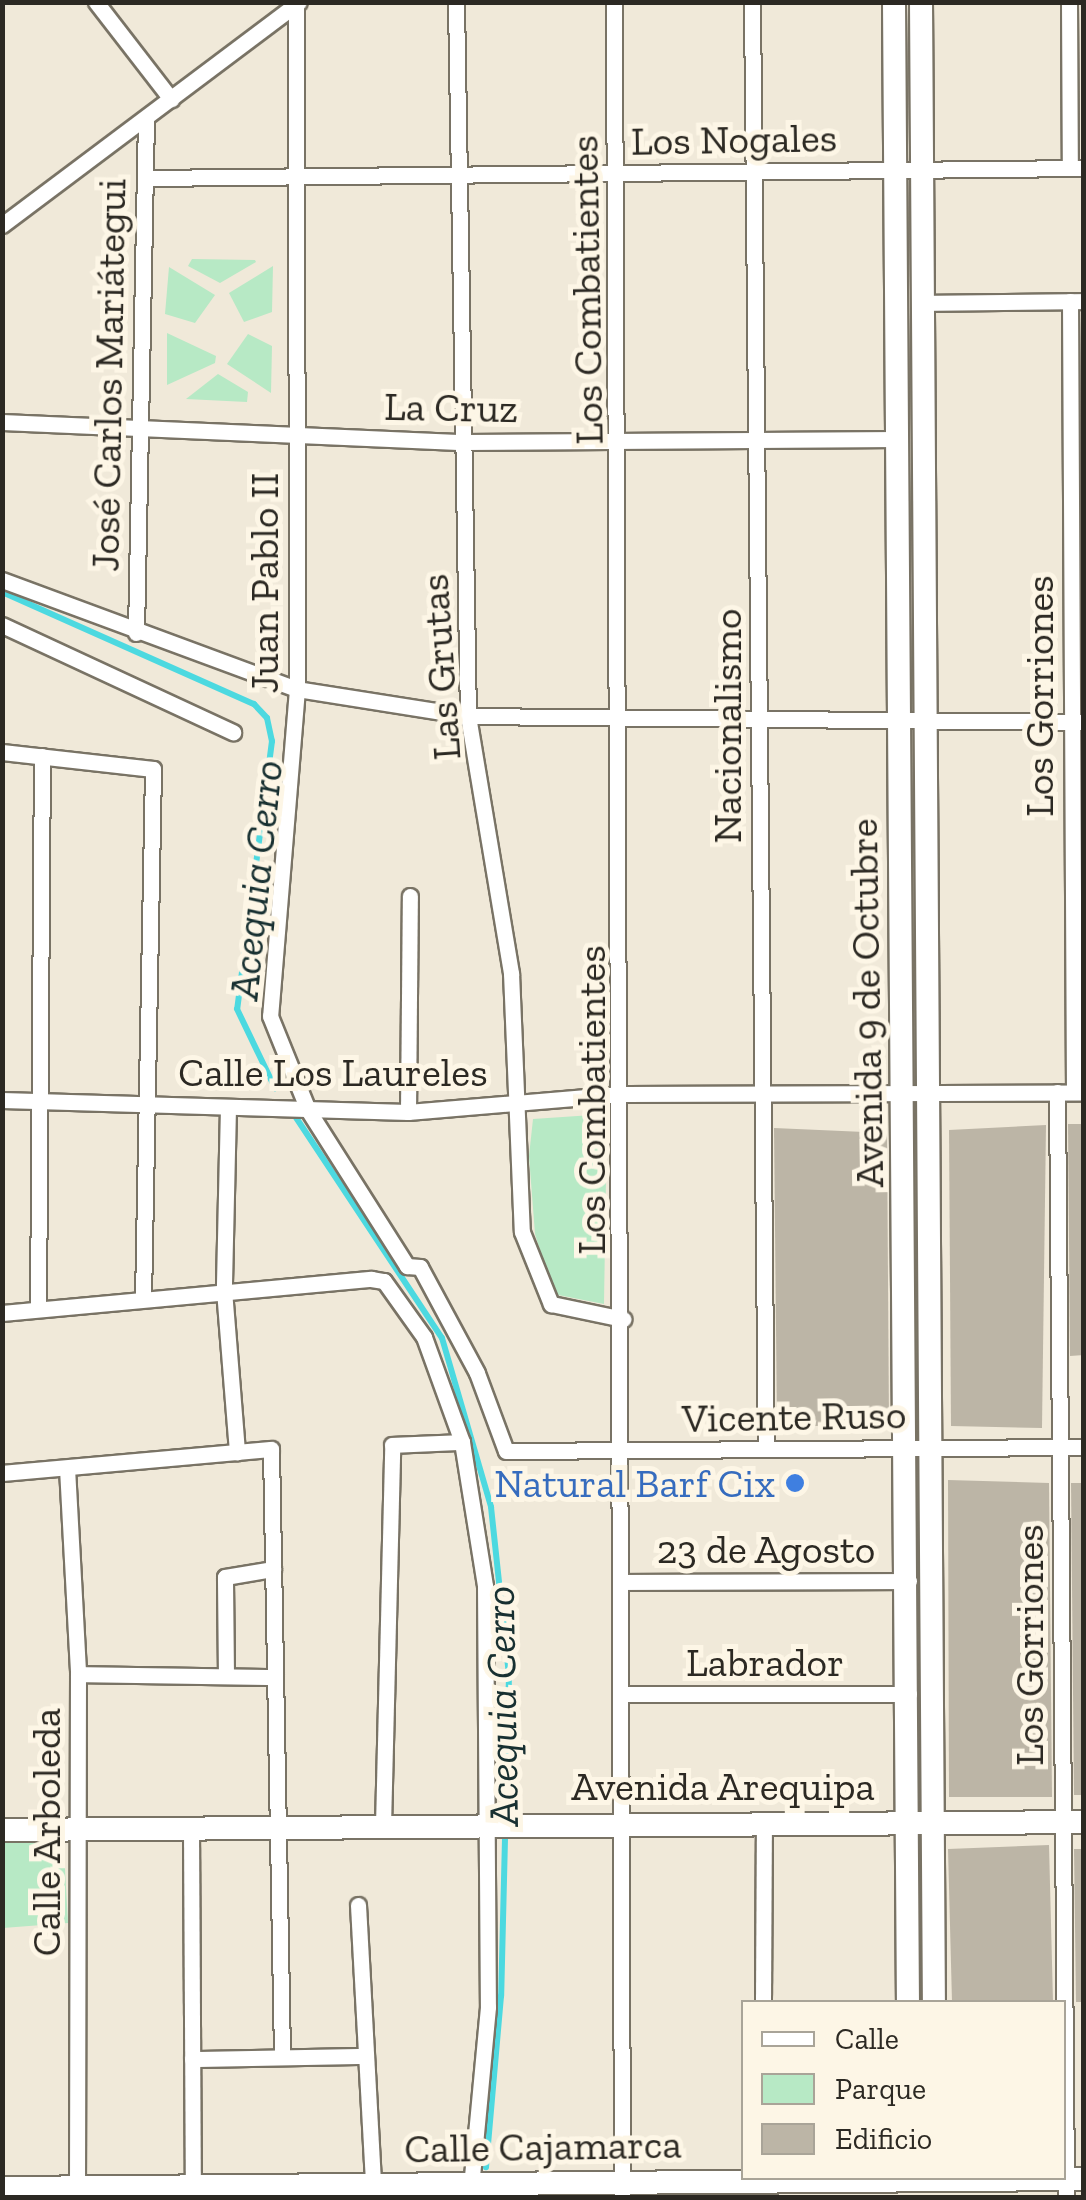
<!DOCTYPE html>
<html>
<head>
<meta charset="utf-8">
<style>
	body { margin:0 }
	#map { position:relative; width:1086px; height:2200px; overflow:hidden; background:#f0e9d9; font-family:"Zilla Slab",serif }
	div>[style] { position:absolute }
	.green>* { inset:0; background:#b7e9c5 }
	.stream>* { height:6px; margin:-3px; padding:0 3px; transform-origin:3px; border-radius:3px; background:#4cd9e0 }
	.building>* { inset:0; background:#bcb5a6 }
	.roads { filter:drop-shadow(2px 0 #797365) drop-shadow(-2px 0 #797365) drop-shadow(0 2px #797365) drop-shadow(0 -2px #797365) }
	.street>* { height:15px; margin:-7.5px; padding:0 7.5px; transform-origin:7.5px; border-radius:7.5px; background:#fff }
	.secondary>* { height:22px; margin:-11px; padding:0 11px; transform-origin:11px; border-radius:11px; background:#fff }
	.dots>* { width:28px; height:28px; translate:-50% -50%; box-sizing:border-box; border:5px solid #fdf6e6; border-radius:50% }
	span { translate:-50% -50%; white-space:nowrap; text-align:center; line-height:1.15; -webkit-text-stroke:10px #fdf6e6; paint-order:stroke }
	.street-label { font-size:40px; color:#2c2923 }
	.shop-label { font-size:40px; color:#366cbe }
	.right { translate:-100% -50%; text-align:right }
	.water-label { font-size:42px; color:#183031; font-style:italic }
	.frame { position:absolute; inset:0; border:5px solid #2c2923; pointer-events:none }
	.legend { position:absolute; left:741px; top:2000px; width:325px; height:180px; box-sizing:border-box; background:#fdf6e6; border:2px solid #a9a498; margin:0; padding:12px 18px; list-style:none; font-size:30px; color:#2c2923 }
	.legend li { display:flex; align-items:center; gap:20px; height:50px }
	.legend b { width:50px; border:2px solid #a9a498 }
</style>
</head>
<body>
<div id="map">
	<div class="green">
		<i style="clip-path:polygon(192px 259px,255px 260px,256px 262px,220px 283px,188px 266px)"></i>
		<i style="clip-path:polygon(273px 266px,272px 312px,244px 322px,229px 293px)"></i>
		<i style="clip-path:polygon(169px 267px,215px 295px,195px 323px,165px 314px)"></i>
		<i style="clip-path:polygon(167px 333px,216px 356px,215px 363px,167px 385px)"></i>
		<i style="clip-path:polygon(248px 334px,272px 346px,271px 393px,227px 364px)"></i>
		<i style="clip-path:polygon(218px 374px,248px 392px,247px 402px,186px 399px)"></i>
		<i style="clip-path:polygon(607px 1114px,604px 1304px,553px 1294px,535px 1234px,529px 1156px,533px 1119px)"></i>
		<i style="clip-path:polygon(63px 1833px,68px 1923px,3px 1928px,3px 1834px)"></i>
	</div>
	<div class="stream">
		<i style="left:2px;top:592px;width:276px;rotate:24deg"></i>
		<i style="left:254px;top:704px;width:19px;rotate:47deg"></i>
		<i style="left:267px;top:718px;width:24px;rotate:78deg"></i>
		<i style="left:272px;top:741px;width:270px;rotate:97.4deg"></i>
		<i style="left:237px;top:1009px;width:88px;rotate:64.3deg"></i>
		<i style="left:295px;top:1116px;width:266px;rotate:56.5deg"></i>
		<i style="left:442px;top:1338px;width:176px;rotate:73.8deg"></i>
		<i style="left:491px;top:1507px;width:169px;rotate:83.9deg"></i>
		<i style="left:509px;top:1675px;width:321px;rotate:91.4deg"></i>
		<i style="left:501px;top:1996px;width:172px;rotate:95deg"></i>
		<i style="left:488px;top:2198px;width:1px;rotate:-90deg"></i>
	</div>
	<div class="building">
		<i style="clip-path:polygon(1068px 1124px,1084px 1124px,1084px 1355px,1070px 1356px)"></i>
		<i style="clip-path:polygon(1046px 1125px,1042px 1428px,951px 1426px,949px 1130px)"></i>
		<i style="clip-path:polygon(774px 1128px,887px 1133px,889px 1424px,777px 1427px)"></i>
		<i style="clip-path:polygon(948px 1480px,1049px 1483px,1052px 1797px,949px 1797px)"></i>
		<i style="clip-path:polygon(1071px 1483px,1084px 1483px,1084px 1795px,1074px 1795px)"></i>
		<i style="clip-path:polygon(1049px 1845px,1053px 2002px,952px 2002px,948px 1849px)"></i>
		<i style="clip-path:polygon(1074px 1849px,1084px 1849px,1084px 2002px,1076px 2002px)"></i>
	</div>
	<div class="roads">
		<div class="street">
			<i style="left:96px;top:2px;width:123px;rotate:52.3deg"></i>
			<i style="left:456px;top:2px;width:714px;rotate:89.04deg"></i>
			<i style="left:468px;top:716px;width:261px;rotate:80.5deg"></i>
			<i style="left:511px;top:973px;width:259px;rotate:87.6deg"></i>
			<i style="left:522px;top:1232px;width:78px;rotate:68.1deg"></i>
			<i style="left:551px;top:1304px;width:74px;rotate:11.8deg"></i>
			<i style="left:614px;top:2px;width:2196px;rotate:89.79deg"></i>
			<i style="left:752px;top:2px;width:1447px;rotate:89.45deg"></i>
			<i style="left:1069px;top:2px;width:166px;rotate:89.7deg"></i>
			<i style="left:296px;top:5px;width:684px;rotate:89.92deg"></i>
			<i style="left:297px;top:689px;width:328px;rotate:94.7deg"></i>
			<i style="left:270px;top:1016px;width:101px;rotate:68deg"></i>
			<i style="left:308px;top:1110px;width:185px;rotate:57.6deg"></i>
			<i style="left:407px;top:1266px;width:13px;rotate:4deg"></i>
			<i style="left:420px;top:1267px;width:120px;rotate:61.7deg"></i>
			<i style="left:477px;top:1373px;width:83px;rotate:69.6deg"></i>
			<i style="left:506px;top:1451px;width:578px;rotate:-0.4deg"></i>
			<i style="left:145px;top:178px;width:939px;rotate:-0.61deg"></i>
			<i style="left:2px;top:225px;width:371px;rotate:-36.9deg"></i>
			<i style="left:1070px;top:301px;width:791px;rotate:89.71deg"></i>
			<i style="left:923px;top:303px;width:161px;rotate:-0.7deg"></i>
			<i style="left:2px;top:422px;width:462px;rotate:2.5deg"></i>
			<i style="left:464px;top:442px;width:434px;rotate:-0.4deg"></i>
			<i style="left:2px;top:580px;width:314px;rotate:20.3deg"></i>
			<i style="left:297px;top:689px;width:173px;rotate:9deg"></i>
			<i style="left:468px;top:716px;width:616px;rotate:0.56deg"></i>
			<i style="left:2px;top:625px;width:255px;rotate:24.9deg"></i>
			<i style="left:136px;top:633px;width:514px;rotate:-88.89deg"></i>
			<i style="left:2px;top:752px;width:152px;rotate:6.4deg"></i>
			<i style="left:153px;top:769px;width:529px;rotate:91.08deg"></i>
			<i style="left:1057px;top:1092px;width:1106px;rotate:89.53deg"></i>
			<i style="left:2px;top:1100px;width:406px;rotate:1.7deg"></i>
			<i style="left:408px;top:1112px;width:217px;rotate:-4.8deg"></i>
			<i style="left:624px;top:1094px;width:460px;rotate:-0.2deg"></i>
			<i style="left:228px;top:1107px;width:183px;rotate:91.3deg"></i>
			<i style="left:224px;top:1290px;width:163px;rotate:85.4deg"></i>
			<i style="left:408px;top:1112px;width:216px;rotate:-89.5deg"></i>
			<i style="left:38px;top:1309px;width:553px;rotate:-89.59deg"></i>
			<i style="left:2px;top:1313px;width:371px;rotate:-5.3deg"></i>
			<i style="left:371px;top:1279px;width:13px;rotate:9deg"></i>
			<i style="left:384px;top:1281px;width:69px;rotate:54.5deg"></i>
			<i style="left:424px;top:1337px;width:112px;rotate:70.1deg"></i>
			<i style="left:462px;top:1442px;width:146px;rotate:80.9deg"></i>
			<i style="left:485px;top:1586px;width:421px;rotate:89.6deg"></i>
			<i style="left:488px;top:2007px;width:192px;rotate:95.4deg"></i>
			<i style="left:67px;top:1468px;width:206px;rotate:86.9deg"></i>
			<i style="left:78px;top:1674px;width:519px;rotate:90.11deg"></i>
			<i style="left:2px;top:1473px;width:270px;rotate:-5.1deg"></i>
			<i style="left:271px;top:1449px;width:608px;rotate:88.96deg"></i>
			<i style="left:622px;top:1582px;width:287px;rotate:-0.2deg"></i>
			<i style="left:78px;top:1674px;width:197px;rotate:0.9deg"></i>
			<i style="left:226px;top:1676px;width:99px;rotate:-90.6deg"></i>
			<i style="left:225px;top:1577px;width:49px;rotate:-9.5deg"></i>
			<i style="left:622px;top:1694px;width:287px"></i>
			<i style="left:383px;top:1826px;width:381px;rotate:-88.6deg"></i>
			<i style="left:392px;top:1445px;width:70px;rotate:-2.5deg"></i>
			<i style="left:191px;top:1828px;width:366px;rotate:89.7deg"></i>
			<i style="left:358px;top:1905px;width:280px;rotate:86.9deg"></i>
			<i style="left:763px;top:2002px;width:179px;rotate:-89.7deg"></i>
			<i style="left:192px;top:2059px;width:172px;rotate:-1deg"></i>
		</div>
		<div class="secondary">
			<i style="left:894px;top:2px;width:2000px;rotate:89.6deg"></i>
			<i style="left:921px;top:2px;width:2000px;rotate:89.63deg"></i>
			<i style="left:2px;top:1830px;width:1082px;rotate:-0.42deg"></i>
			<i style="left:2px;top:2188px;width:1082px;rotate:-0.48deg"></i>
		</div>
	</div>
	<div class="dots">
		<i style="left:795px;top:1483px;background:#3f7fe0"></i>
	</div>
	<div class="street-label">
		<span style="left:734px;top:139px;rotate:-1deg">Los Nogales</span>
		<span style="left:586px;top:290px;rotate:-91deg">Los Combatientes</span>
		<span style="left:108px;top:375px;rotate:-89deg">José Carlos Mariátegui</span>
		<span style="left:451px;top:407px;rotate:1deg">La Cruz</span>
		<span style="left:264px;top:583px;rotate:-90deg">Juan Pablo II</span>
		<span style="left:440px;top:667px;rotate:-94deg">Las Grutas</span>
		<span style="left:1039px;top:696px;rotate:-90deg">Los Gorriones</span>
		<span style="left:727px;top:726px;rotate:-90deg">Nacionalismo</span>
		<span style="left:866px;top:1003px;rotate:-91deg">Avenida 9 de Octubre</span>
		<span style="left:333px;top:1072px">Calle Los Laureles</span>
		<span style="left:591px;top:1100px;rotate:-90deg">Los Combatientes</span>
		<span style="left:794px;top:1416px;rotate:-1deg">Vicente Ruso</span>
		<span style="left:766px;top:1549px">23 de Agosto</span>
		<span style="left:1029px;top:1645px;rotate:-90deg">Los Gorriones</span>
		<span style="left:765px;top:1662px">Labrador</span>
		<span style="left:723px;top:1786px">Avenida Arequipa</span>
		<span style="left:46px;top:1832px;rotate:-90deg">Calle Arboleda</span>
		<span style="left:543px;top:2146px;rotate:-1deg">Calle Cajamarca</span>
	</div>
	<div class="shop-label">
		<span class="right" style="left:775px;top:1483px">Natural Barf Cix</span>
	</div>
	<div class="water-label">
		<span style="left:256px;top:880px;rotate:-84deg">Acequia Cerro</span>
		<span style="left:502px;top:1706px;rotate:-91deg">Acequia Cerro</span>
	</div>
	<div class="frame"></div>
	<ul class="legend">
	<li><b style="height:12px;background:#fff"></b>Calle</li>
	<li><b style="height:28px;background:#b7e9c5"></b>Parque</li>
	<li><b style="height:28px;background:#bcb5a6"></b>Edificio</li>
	</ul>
</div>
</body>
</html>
